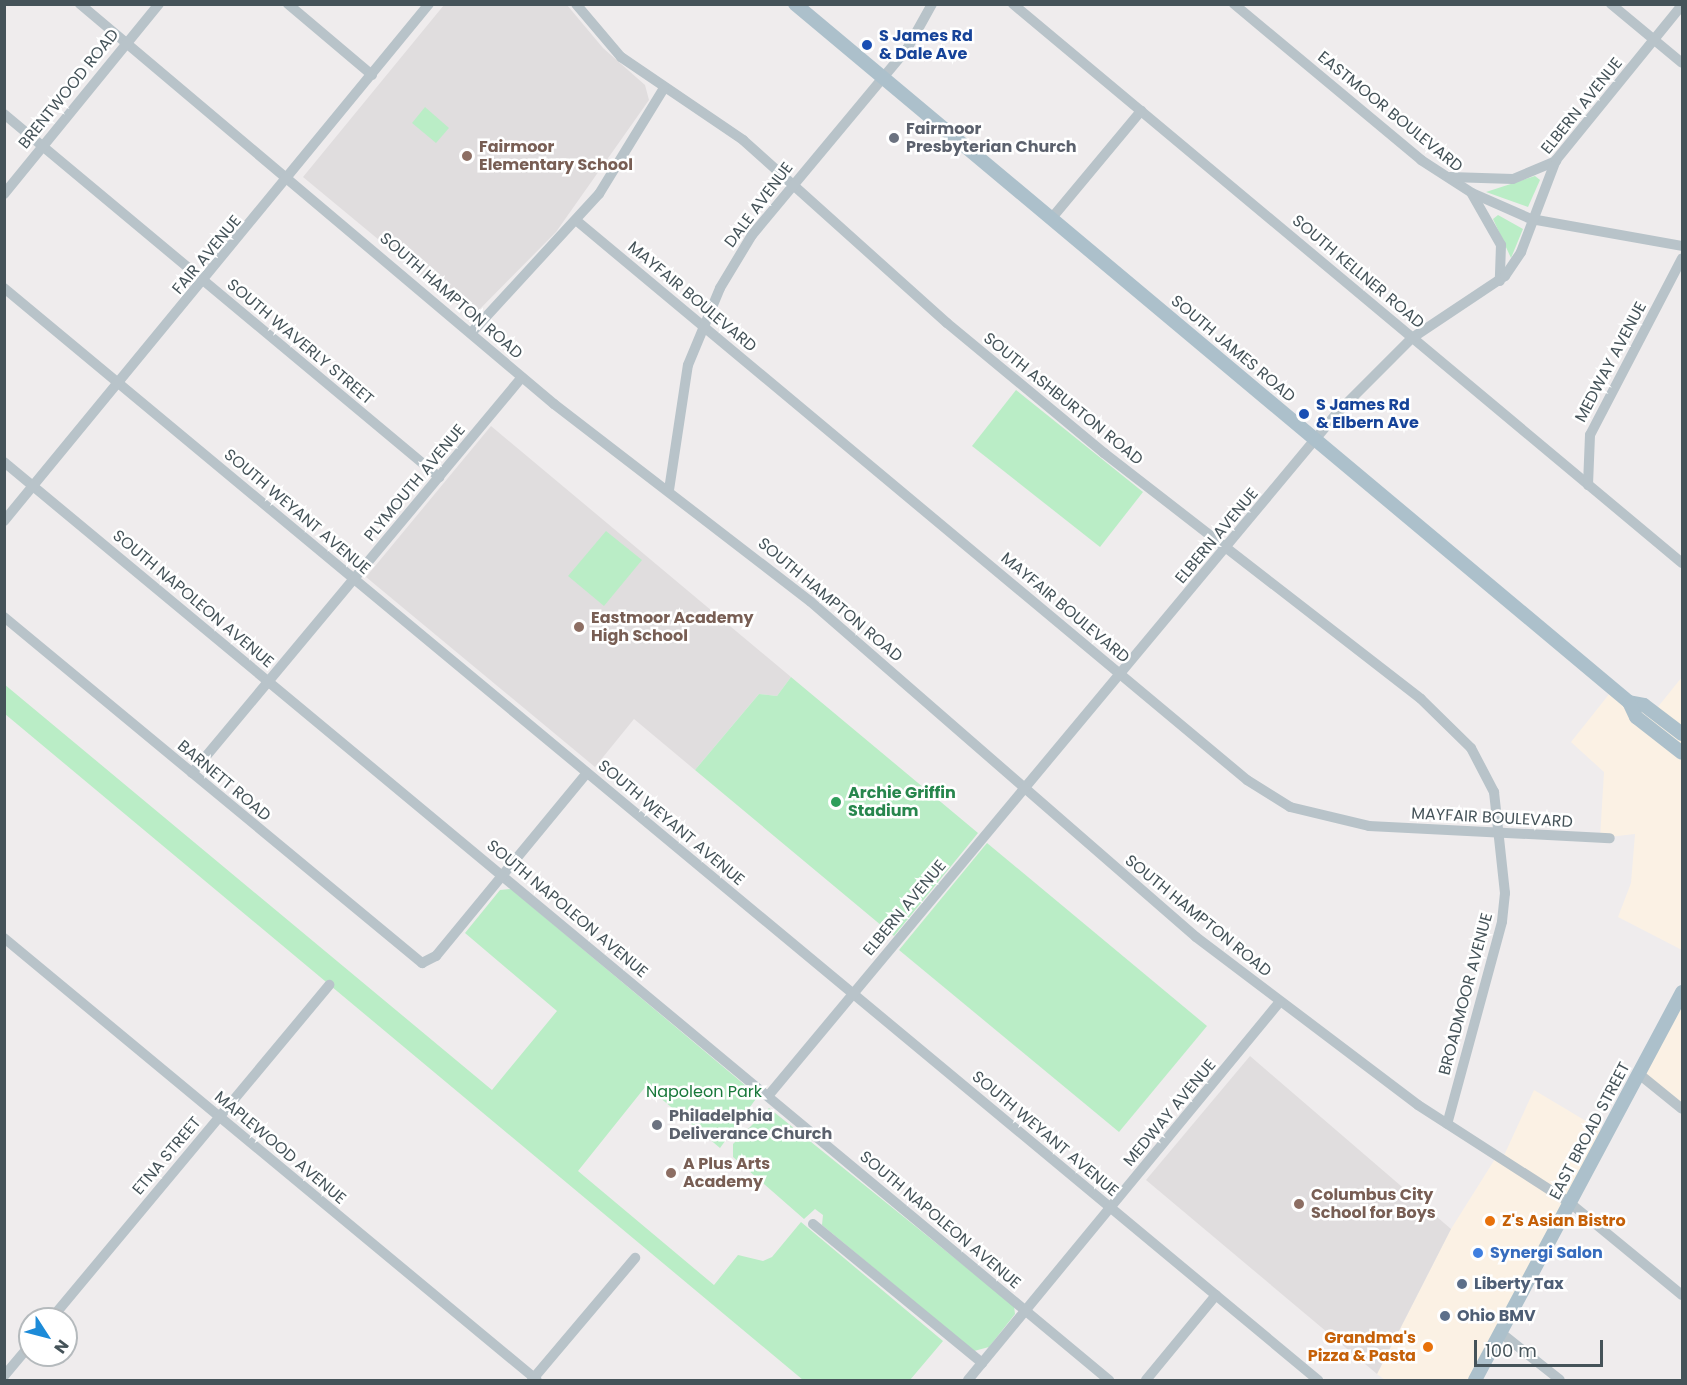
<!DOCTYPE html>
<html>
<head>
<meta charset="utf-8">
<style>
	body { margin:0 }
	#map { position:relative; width:1687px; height:1385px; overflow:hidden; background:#efeced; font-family:Poppins,sans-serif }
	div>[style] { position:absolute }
	.commercial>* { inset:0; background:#fbf1e4 }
	.education>* { inset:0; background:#e0ddde }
	.green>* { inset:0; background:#baedc6 }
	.minor>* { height:10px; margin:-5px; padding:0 5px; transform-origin:5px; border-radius:5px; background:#b8c3c9 }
	.major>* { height:14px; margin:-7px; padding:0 7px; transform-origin:7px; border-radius:7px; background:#acc0cb }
	.dots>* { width:16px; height:16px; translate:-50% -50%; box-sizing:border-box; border:3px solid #fff; border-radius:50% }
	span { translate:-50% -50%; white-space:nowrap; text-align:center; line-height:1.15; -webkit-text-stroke:5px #fff; paint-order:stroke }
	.transit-label { font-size:16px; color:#164399; font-weight:700 }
	.left { translate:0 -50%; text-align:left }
	.street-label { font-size:16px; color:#455359 }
	.worship-label { font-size:16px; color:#5b616d; font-weight:700 }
	.education-label { font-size:16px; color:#785e54; font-weight:700 }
	.leisure-label { font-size:16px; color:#27864d; font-weight:700 }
	.park-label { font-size:16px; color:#18783a }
	.food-label { font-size:16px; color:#c56008; font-weight:700 }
	.right { translate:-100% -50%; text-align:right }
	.shop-label { font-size:16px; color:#366cbe; font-weight:700 }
	.service-label { font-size:16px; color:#4e5e75; font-weight:700 }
	.frame { position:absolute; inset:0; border:6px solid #455359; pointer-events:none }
	.north { position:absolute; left:18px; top:1307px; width:60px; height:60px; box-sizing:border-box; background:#fff; border:2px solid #b5babd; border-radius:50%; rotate:126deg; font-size:16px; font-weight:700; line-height:24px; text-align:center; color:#455359 }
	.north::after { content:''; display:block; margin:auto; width:21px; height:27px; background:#1d8bd8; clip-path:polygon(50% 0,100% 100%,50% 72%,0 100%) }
	.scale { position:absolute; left:1474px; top:1340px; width:129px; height:27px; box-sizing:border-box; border:3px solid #455359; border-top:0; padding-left:8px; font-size:18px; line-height:21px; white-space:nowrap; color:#455359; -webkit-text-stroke:4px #fff; paint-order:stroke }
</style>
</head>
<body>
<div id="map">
	<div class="commercial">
		<i style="clip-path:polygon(1682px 677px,1682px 950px,1618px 917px,1631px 883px,1635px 834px,1600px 838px,1604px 772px,1571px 742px,1614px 688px,1649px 718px)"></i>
		<i style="clip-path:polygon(1682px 994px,1682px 1108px,1638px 1073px)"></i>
		<i style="clip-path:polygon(1534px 1090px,1606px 1133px,1475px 1380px,1385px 1380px,1377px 1374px,1451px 1229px,1495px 1159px,1501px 1162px)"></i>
	</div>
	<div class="education">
		<i style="clip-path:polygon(444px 5px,567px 5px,603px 48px,645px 85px,649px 100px,556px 232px,472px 317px,303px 177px)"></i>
		<i style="clip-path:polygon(491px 426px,791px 677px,777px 696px,759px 694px,695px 770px,634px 719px,595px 767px,366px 577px)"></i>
		<i style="clip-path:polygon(1250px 1056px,1451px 1229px,1377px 1374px,1146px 1180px)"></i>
	</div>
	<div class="green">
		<i style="clip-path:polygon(425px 107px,449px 128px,436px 143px,412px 123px)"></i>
		<i style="clip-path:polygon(1535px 176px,1540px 180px,1528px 207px,1486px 192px)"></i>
		<i style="clip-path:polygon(1498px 215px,1523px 229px,1511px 258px,1493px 219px)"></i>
		<i style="clip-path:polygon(1016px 390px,1143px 492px,1100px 547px,972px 446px)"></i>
		<i style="clip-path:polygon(606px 531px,642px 560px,604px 606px,568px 576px)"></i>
		<i style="clip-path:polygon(791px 677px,978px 833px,894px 936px,695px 770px,759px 694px,777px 696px)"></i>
		<i style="clip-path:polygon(4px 684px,492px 1090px,557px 1011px,465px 933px,500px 890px,511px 889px,758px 1096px,720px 1148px,646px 1086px,578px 1171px,714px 1285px,738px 1255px,763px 1261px,772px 1257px,801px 1222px,943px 1341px,910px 1380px,803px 1380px,5px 714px)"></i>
		<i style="clip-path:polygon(987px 843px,1207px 1026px,1119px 1132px,899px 950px)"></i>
		<i style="clip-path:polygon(769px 1108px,1014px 1306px,1015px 1314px,989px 1347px,974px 1351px,822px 1225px,823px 1215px,815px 1209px,804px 1219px,733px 1157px,733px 1144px)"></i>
	</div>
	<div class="minor">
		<i style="left:80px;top:4px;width:620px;rotate:40.16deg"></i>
		<i style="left:554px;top:404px;width:324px;rotate:37.6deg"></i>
		<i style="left:811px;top:602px;width:510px;rotate:41.03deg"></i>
		<i style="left:1196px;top:937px;width:278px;rotate:37.1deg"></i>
		<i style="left:1418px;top:1105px;width:181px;rotate:32.8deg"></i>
		<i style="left:1570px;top:1203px;width:145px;rotate:39.4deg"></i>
		<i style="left:288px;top:4px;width:110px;rotate:40.2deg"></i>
		<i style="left:576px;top:4px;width:70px;rotate:49.7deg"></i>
		<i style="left:621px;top:57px;width:148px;rotate:34.2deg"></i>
		<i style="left:743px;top:140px;width:274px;rotate:41.9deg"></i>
		<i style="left:947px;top:323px;width:204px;rotate:39.6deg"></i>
		<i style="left:1104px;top:453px;width:401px;rotate:37.8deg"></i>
		<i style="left:1421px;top:699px;width:70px;rotate:44.4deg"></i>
		<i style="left:1471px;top:748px;width:50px;rotate:62.4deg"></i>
		<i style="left:1494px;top:792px;width:102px;rotate:83.8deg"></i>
		<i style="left:1505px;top:893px;width:29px;rotate:96deg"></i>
		<i style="left:1502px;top:922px;width:209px;rotate:105.2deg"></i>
		<i style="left:1013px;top:4px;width:872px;rotate:39.88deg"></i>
		<i style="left:1234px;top:4px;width:244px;rotate:39.8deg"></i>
		<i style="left:1421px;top:160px;width:61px;rotate:32.9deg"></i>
		<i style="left:1472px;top:193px;width:64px;rotate:23.8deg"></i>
		<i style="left:1531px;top:219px;width:153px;rotate:10.1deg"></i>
		<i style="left:1611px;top:4px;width:92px;rotate:39.7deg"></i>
		<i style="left:4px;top:114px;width:567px;rotate:39.84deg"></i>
		<i style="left:1450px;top:177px;width:63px;rotate:1.8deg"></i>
		<i style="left:1513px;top:179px;width:47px;rotate:-22.7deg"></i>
		<i style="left:4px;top:194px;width:245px;rotate:-50.8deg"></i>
		<i style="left:1472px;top:194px;width:59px;rotate:60.4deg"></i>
		<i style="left:1501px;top:245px;width:36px;rotate:92deg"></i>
		<i style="left:1051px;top:219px;width:141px;rotate:-50.2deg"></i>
		<i style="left:577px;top:221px;width:873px;rotate:39.84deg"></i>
		<i style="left:1247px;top:780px;width:51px;rotate:32.1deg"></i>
		<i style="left:1290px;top:807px;width:81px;rotate:13.5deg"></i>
		<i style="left:1369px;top:826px;width:241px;rotate:2.9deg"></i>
		<i style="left:4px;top:288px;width:1709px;rotate:39.73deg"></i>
		<i style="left:472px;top:332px;width:188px;rotate:-47.4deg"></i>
		<i style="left:599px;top:194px;width:124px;rotate:-58.5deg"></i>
		<i style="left:4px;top:462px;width:1437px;rotate:39.72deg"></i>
		<i style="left:1588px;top:485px;width:50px;rotate:-87.7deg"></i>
		<i style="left:1590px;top:435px;width:199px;rotate:-62.5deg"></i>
		<i style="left:669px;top:490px;width:126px;rotate:-81.4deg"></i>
		<i style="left:688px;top:365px;width:83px;rotate:-67.4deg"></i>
		<i style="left:720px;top:288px;width:62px;rotate:-58.9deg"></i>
		<i style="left:752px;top:235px;width:242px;rotate:-50.2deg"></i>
		<i style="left:907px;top:49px;width:51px;rotate:-60.9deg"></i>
		<i style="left:4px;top:521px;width:669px;rotate:-50.58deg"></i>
		<i style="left:4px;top:617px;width:543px;rotate:39.62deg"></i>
		<i style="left:422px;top:963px;width:16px;rotate:-27deg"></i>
		<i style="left:436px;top:956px;width:237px;rotate:-50.5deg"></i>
		<i style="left:192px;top:773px;width:515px;rotate:-50.19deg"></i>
		<i style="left:4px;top:938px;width:692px;rotate:39.67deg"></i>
		<i style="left:1639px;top:1074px;width:55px;rotate:39.1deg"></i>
		<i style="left:768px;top:1096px;width:889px;rotate:-50.2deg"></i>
		<i style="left:1337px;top:413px;width:106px;rotate:-45deg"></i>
		<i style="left:1412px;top:338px;width:112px;rotate:-33.7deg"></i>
		<i style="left:1505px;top:276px;width:29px;rotate:-56deg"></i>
		<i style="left:1521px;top:252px;width:98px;rotate:-69.2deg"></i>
		<i style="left:1556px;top:160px;width:200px;rotate:-50.9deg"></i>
		<i style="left:813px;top:1224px;width:219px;rotate:39.4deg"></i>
		<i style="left:51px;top:1319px;width:435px;rotate:-50.2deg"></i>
		<i style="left:1501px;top:1333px;width:75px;rotate:38.5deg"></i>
		<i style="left:4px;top:1376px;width:40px;rotate:-50deg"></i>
		<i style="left:532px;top:1380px;width:160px;rotate:-49.8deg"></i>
		<i style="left:968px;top:1380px;width:490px;rotate:-50.5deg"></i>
		<i style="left:1146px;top:1380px;width:110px;rotate:-50.5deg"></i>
	</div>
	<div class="major">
		<i style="left:795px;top:4px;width:1088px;rotate:39.93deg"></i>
		<i style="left:1629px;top:702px;width:15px;rotate:11deg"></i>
		<i style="left:1644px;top:705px;width:48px;rotate:37.3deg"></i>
		<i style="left:1629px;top:702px;width:17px;rotate:65deg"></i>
		<i style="left:1636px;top:717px;width:58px;rotate:38deg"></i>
		<i style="left:1475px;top:1380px;width:440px;rotate:-61.9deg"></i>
	</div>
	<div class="dots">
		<i style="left:867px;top:45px;background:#1a4fb4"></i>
		<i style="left:894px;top:138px;background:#6b7280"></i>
		<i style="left:467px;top:156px;background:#8d6e63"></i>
		<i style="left:1304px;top:414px;background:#1a4fb4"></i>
		<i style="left:579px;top:627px;background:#8d6e63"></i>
		<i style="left:836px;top:802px;background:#2e9e5b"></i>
		<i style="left:657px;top:1125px;background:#6b7280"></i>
		<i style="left:671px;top:1173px;background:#8d6e63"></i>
		<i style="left:1299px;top:1204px;background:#8d6e63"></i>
		<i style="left:1490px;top:1221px;background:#e8710a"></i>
		<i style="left:1478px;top:1253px;background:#3f7fe0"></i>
		<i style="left:1462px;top:1284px;background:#5c6f8a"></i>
		<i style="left:1445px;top:1316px;background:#5c6f8a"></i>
		<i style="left:1428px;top:1347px;background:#e8710a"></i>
	</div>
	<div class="transit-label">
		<span class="left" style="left:879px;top:45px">S James Rd<br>&amp; Dale Ave</span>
		<span class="left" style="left:1316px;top:414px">S James Rd<br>&amp; Elbern Ave</span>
	</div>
	<div class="street-label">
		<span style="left:69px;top:89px;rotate:-51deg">BRENTWOOD ROAD</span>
		<span style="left:1582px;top:106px;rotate:-51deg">ELBERN AVENUE</span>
		<span style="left:1390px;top:112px;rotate:39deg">EASTMOOR BOULEVARD</span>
		<span style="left:759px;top:205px;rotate:-53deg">DALE AVENUE</span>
		<span style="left:207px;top:255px;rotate:-50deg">FAIR AVENUE</span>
		<span style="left:1358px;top:272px;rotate:40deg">SOUTH KELLNER ROAD</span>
		<span style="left:451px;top:296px;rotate:41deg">SOUTH HAMPTON ROAD</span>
		<span style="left:692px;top:297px;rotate:40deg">MAYFAIR BOULEVARD</span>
		<span style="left:300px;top:342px;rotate:40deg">SOUTH WAVERLY STREET</span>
		<span style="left:1233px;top:349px;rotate:40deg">SOUTH JAMES ROAD</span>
		<span style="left:1611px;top:362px;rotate:-62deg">MEDWAY AVENUE</span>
		<span style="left:1063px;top:399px;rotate:39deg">SOUTH ASHBURTON ROAD</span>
		<span style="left:415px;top:483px;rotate:-50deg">PLYMOUTH AVENUE</span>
		<span style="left:297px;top:512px;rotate:40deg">SOUTH WEYANT AVENUE</span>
		<span style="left:1217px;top:536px;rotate:-50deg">ELBERN AVENUE</span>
		<span style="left:193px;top:599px;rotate:40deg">SOUTH NAPOLEON AVENUE</span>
		<span style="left:830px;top:600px;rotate:40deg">SOUTH HAMPTON ROAD</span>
		<span style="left:1065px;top:608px;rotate:40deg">MAYFAIR BOULEVARD</span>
		<span style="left:224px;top:781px;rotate:40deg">BARNETT ROAD</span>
		<span style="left:1492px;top:818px;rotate:3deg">MAYFAIR BOULEVARD</span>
		<span style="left:671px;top:823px;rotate:40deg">SOUTH WEYANT AVENUE</span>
		<span style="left:905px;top:908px;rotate:-50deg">ELBERN AVENUE</span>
		<span style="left:567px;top:909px;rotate:40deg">SOUTH NAPOLEON AVENUE</span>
		<span style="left:1198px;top:916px;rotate:39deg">SOUTH HAMPTON ROAD</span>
		<span style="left:1466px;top:994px;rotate:-75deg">BROADMOOR AVENUE</span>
		<span style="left:1170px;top:1113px;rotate:-50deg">MEDWAY AVENUE</span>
		<span style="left:1590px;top:1131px;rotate:-62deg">EAST BROAD STREET</span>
		<span style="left:1045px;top:1134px;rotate:40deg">SOUTH WEYANT AVENUE</span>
		<span style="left:280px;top:1148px;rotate:40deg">MAPLEWOOD AVENUE</span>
		<span style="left:167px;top:1156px;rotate:-50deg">ETNA STREET</span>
		<span style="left:940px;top:1220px;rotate:40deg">SOUTH NAPOLEON AVENUE</span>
	</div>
	<div class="worship-label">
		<span class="left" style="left:906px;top:138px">Fairmoor<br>Presbyterian Church</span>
		<span class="left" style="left:669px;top:1125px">Philadelphia<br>Deliverance Church</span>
	</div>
	<div class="education-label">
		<span class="left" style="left:479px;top:156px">Fairmoor<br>Elementary School</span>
		<span class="left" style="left:591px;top:627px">Eastmoor Academy<br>High School</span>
		<span class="left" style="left:683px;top:1173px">A Plus Arts<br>Academy</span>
		<span class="left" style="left:1311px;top:1204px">Columbus City<br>School for Boys</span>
	</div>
	<div class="leisure-label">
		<span class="left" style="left:848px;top:802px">Archie Griffin<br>Stadium</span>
	</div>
	<div class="park-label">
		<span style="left:704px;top:1092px">Napoleon Park</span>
	</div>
	<div class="food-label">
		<span class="left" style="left:1502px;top:1221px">Z's Asian Bistro</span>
		<span class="right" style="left:1416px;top:1347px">Grandma's<br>Pizza &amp; Pasta</span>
	</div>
	<div class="shop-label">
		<span class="left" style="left:1490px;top:1253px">Synergi Salon</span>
	</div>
	<div class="service-label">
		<span class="left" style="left:1474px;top:1284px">Liberty Tax</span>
		<span class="left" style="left:1457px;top:1316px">Ohio BMV</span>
	</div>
	<div class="frame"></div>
	<div class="north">N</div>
	<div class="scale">100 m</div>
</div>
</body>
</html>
